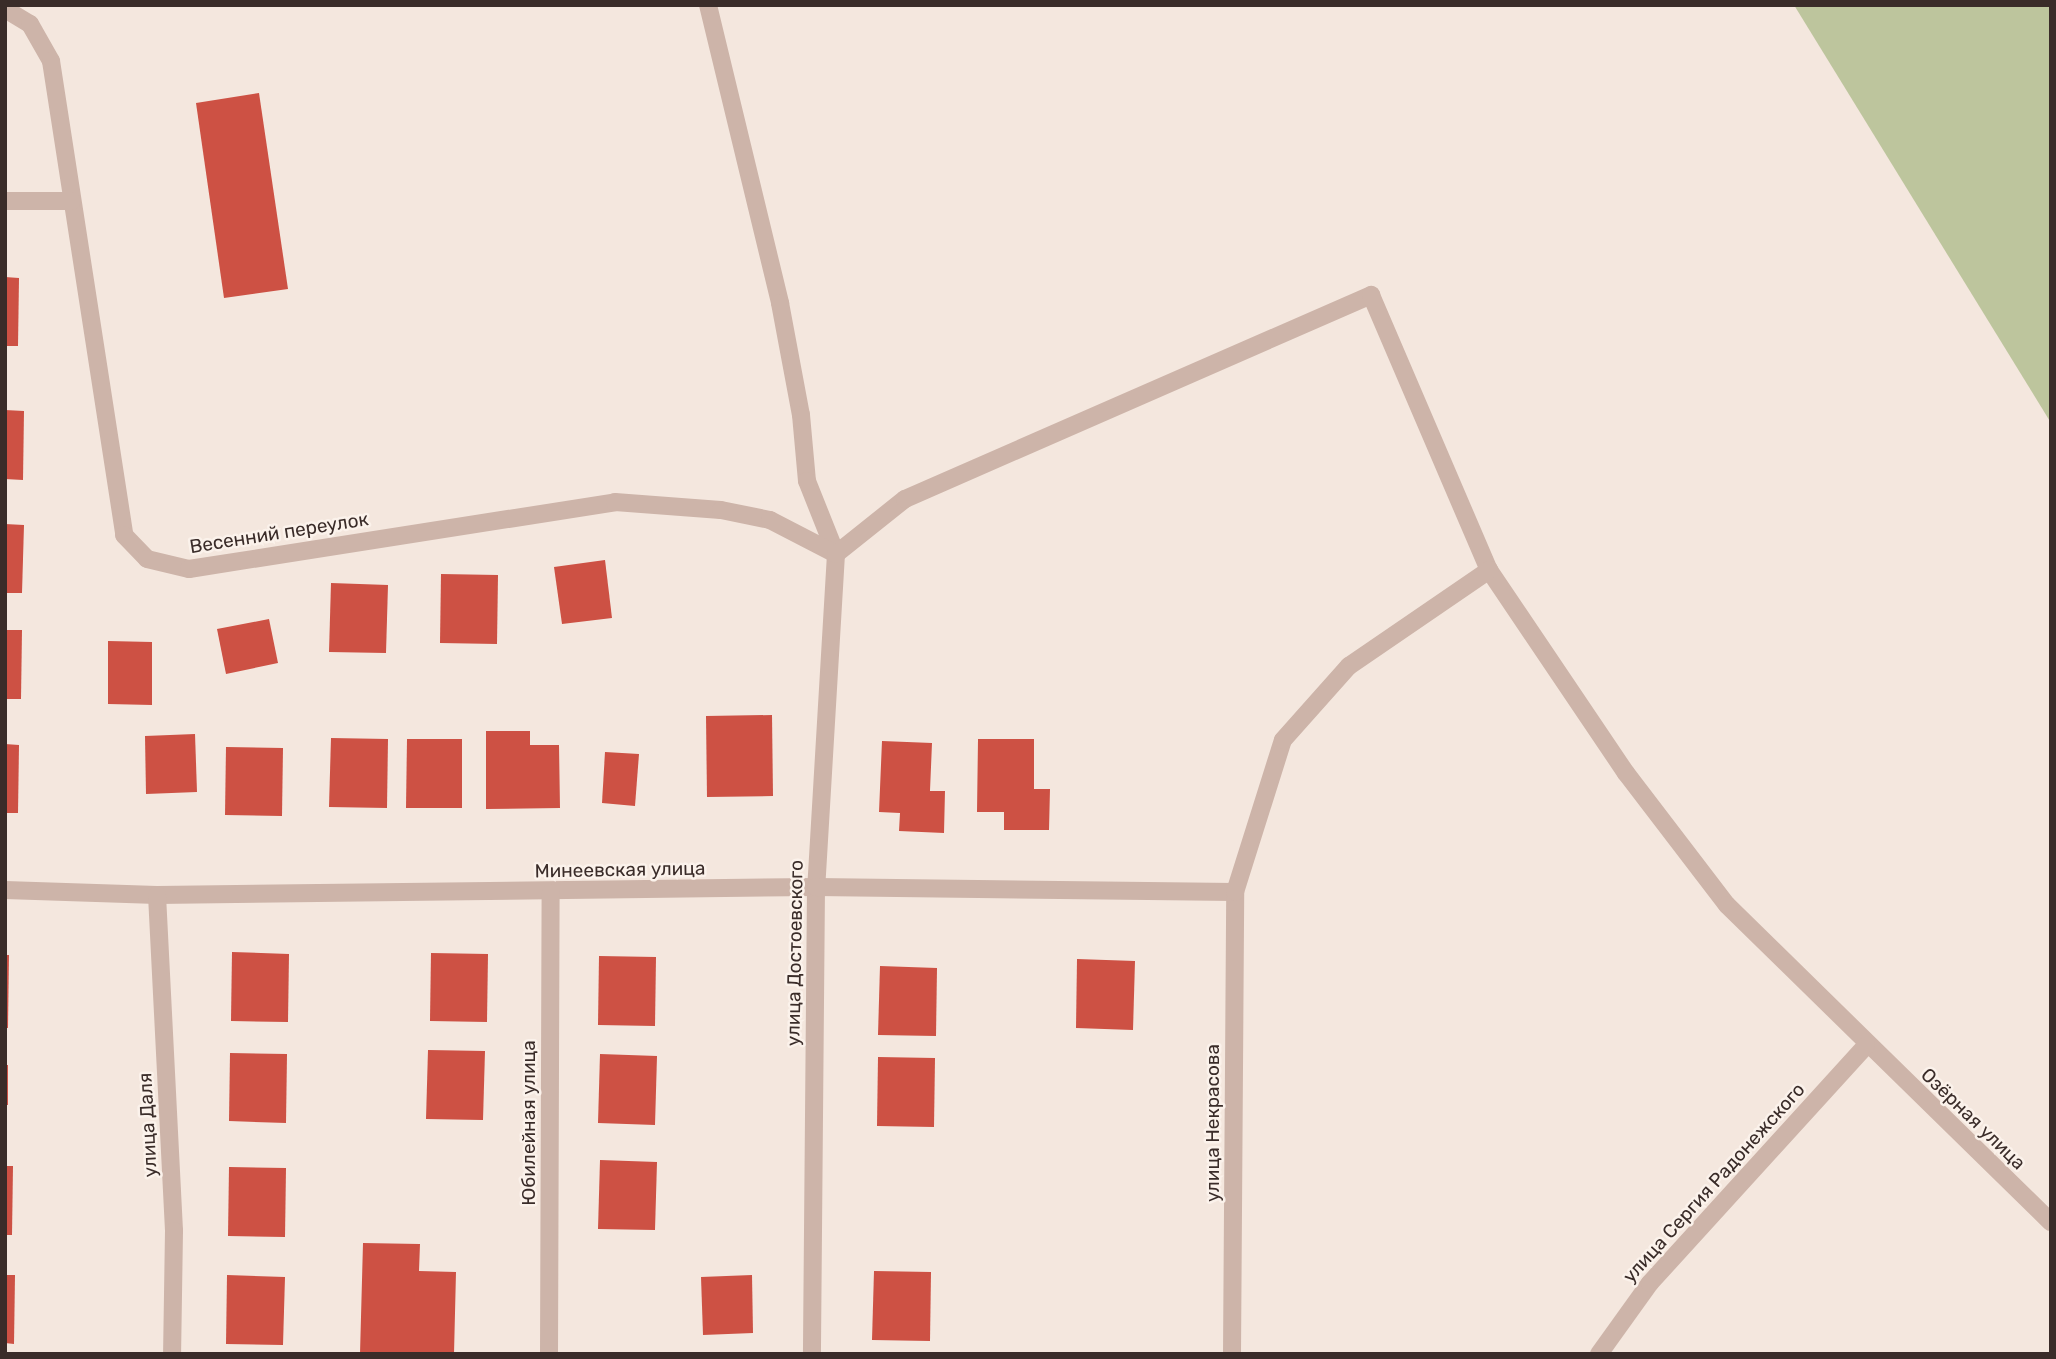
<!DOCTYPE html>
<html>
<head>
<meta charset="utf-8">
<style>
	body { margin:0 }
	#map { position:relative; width:2056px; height:1359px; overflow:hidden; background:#f4e7de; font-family:Rubik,sans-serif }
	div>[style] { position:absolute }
	.green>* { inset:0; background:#bdc59d }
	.building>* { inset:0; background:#cd5144 }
	.street>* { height:18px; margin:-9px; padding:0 9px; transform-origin:9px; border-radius:9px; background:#cdb4a9 }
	span { translate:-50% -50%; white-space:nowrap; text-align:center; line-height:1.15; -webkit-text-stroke:5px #fbf2eb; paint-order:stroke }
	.street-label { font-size:19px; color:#3a2c29 }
	.frame { position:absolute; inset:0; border:7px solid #3a2c29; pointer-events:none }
</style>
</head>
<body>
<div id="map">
	<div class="green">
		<i style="clip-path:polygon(1794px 5px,2051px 5px,2051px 423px)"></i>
	</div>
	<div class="building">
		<i style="clip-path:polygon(259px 93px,288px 289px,224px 298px,196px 103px)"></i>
		<i style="clip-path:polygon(5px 277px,19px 278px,18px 346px,5px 346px)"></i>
		<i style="clip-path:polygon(5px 410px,24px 411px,23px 480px,5px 479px)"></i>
		<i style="clip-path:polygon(5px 524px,24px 525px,22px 593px,5px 593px)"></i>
		<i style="clip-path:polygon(605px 560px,612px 618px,562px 624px,554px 567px)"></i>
		<i style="clip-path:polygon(441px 574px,498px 575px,497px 644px,440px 643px)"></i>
		<i style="clip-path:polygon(331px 583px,388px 585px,386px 653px,329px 652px)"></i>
		<i style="clip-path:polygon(269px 619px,278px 663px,226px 674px,217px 629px)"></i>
		<i style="clip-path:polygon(5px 630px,22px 630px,21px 699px,5px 699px)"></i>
		<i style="clip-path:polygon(108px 641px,152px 642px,152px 705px,108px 704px)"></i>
		<i style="clip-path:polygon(772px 715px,773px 796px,707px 797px,706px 716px)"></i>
		<i style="clip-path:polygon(486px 731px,530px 731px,530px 745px,559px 745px,560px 808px,486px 809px)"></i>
		<i style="clip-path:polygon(195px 734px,197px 792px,146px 794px,145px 736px)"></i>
		<i style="clip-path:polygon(331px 738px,388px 739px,387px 808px,329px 807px)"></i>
		<i style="clip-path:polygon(407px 739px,462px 739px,462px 808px,406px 808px)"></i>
		<i style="clip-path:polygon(978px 739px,1034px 739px,1034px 789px,1050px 789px,1049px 830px,1004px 830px,1004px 812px,977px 812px)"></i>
		<i style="clip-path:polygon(882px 741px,932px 743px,930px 791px,945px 791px,944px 833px,899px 831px,900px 813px,879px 812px)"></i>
		<i style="clip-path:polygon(5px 744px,19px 745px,18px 813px,5px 813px)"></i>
		<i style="clip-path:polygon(226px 747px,283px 748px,282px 816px,225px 815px)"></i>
		<i style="clip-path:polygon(605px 752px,639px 754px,635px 806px,602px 803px)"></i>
		<i style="clip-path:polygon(232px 952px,289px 954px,288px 1022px,231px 1021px)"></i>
		<i style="clip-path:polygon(431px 953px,488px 954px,487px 1022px,430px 1021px)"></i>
		<i style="clip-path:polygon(5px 955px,9px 955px,8px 1028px,5px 1028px)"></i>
		<i style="clip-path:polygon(599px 956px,656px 957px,655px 1026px,598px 1025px)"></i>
		<i style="clip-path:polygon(1077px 959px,1135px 961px,1133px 1030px,1076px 1028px)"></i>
		<i style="clip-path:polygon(880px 966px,937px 968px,936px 1036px,878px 1035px)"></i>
		<i style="clip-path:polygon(428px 1050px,485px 1051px,483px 1120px,426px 1119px)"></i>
		<i style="clip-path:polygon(230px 1053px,287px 1054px,286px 1123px,229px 1121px)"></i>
		<i style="clip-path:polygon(600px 1054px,657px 1056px,655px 1125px,598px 1123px)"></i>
		<i style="clip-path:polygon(878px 1057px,935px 1058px,934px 1127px,877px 1126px)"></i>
		<i style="clip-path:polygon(5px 1065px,8px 1065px,8px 1105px,5px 1105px)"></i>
		<i style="clip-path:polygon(600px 1160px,657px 1162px,655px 1230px,598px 1229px)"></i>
		<i style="clip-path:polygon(5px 1166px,13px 1166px,12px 1235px,5px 1235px)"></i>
		<i style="clip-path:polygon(229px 1167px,286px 1168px,285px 1237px,228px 1236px)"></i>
		<i style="clip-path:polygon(363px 1243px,420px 1244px,419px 1271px,456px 1272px,454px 1354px,360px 1354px)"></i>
		<i style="clip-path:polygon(874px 1271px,931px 1272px,930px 1341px,872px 1340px)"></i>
		<i style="clip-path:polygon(5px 1275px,15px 1275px,14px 1344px,5px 1343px)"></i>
		<i style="clip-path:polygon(227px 1275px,285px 1277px,283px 1345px,226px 1344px)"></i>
		<i style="clip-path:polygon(752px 1275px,753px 1333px,703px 1335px,701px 1277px)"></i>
	</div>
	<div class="street">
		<i style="left:708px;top:5px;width:307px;rotate:76.4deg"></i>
		<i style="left:780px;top:303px;width:114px;rotate:79.4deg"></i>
		<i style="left:801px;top:415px;width:66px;rotate:84.8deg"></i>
		<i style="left:807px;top:481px;width:79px;rotate:68.3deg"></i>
		<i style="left:836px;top:554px;width:334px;rotate:93.4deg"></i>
		<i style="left:816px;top:887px;width:467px;rotate:90.5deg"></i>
		<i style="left:5px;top:9px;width:29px;rotate:31deg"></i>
		<i style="left:30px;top:24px;width:43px;rotate:60.4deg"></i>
		<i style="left:51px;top:61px;width:480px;rotate:81.2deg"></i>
		<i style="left:124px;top:535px;width:33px;rotate:46deg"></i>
		<i style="left:147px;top:559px;width:43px;rotate:13.4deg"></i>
		<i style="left:189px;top:569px;width:431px;rotate:-8.9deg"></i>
		<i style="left:615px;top:502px;width:106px;rotate:4.3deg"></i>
		<i style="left:721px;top:510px;width:50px;rotate:11.5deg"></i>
		<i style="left:770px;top:520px;width:74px;rotate:27.3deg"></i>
		<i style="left:5px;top:201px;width:67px"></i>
		<i style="left:836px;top:554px;width:88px;rotate:-38.6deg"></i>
		<i style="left:905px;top:499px;width:509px;rotate:-23.64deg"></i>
		<i style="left:1371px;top:295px;width:299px;rotate:66.8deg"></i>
		<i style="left:1489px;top:570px;width:245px;rotate:56deg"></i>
		<i style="left:1626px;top:773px;width:166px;rotate:52.6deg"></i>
		<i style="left:1727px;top:905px;width:453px;rotate:44.4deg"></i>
		<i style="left:5px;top:890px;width:152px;rotate:1.9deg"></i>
		<i style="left:157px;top:895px;width:659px;rotate:-0.7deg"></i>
		<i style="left:816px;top:887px;width:419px;rotate:0.7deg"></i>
		<i style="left:157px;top:895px;width:336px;rotate:87.1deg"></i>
		<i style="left:174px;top:1231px;width:123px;rotate:90.9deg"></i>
		<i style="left:549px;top:1354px;width:461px;rotate:-89.8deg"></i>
		<i style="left:1232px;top:1354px;width:462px;rotate:-89.6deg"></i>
		<i style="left:1235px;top:892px;width:159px;rotate:-72.5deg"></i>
		<i style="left:1283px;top:740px;width:99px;rotate:-48.3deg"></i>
		<i style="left:1349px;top:666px;width:170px;rotate:-34.4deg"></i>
		<i style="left:1599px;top:1354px;width:87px;rotate:-54.3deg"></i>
		<i style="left:1650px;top:1283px;width:321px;rotate:-47.7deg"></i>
	</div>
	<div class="street-label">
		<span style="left:279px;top:533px;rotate:-9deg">Весенний переулок</span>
		<span style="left:620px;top:870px;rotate:-1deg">Минеевская улица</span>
		<span style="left:795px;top:953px;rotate:-89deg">улица Достоевского</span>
		<span style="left:1973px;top:1119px;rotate:44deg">Озёрная улица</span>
		<span style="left:529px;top:1123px;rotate:-90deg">Юбилейная улица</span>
		<span style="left:1213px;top:1123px;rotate:-90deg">улица Некрасова</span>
		<span style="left:148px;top:1125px;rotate:-93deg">улица Даля</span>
		<span style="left:1714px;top:1183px;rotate:-48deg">улица Сергия Радонежского</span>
	</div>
	<div class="frame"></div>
</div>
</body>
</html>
